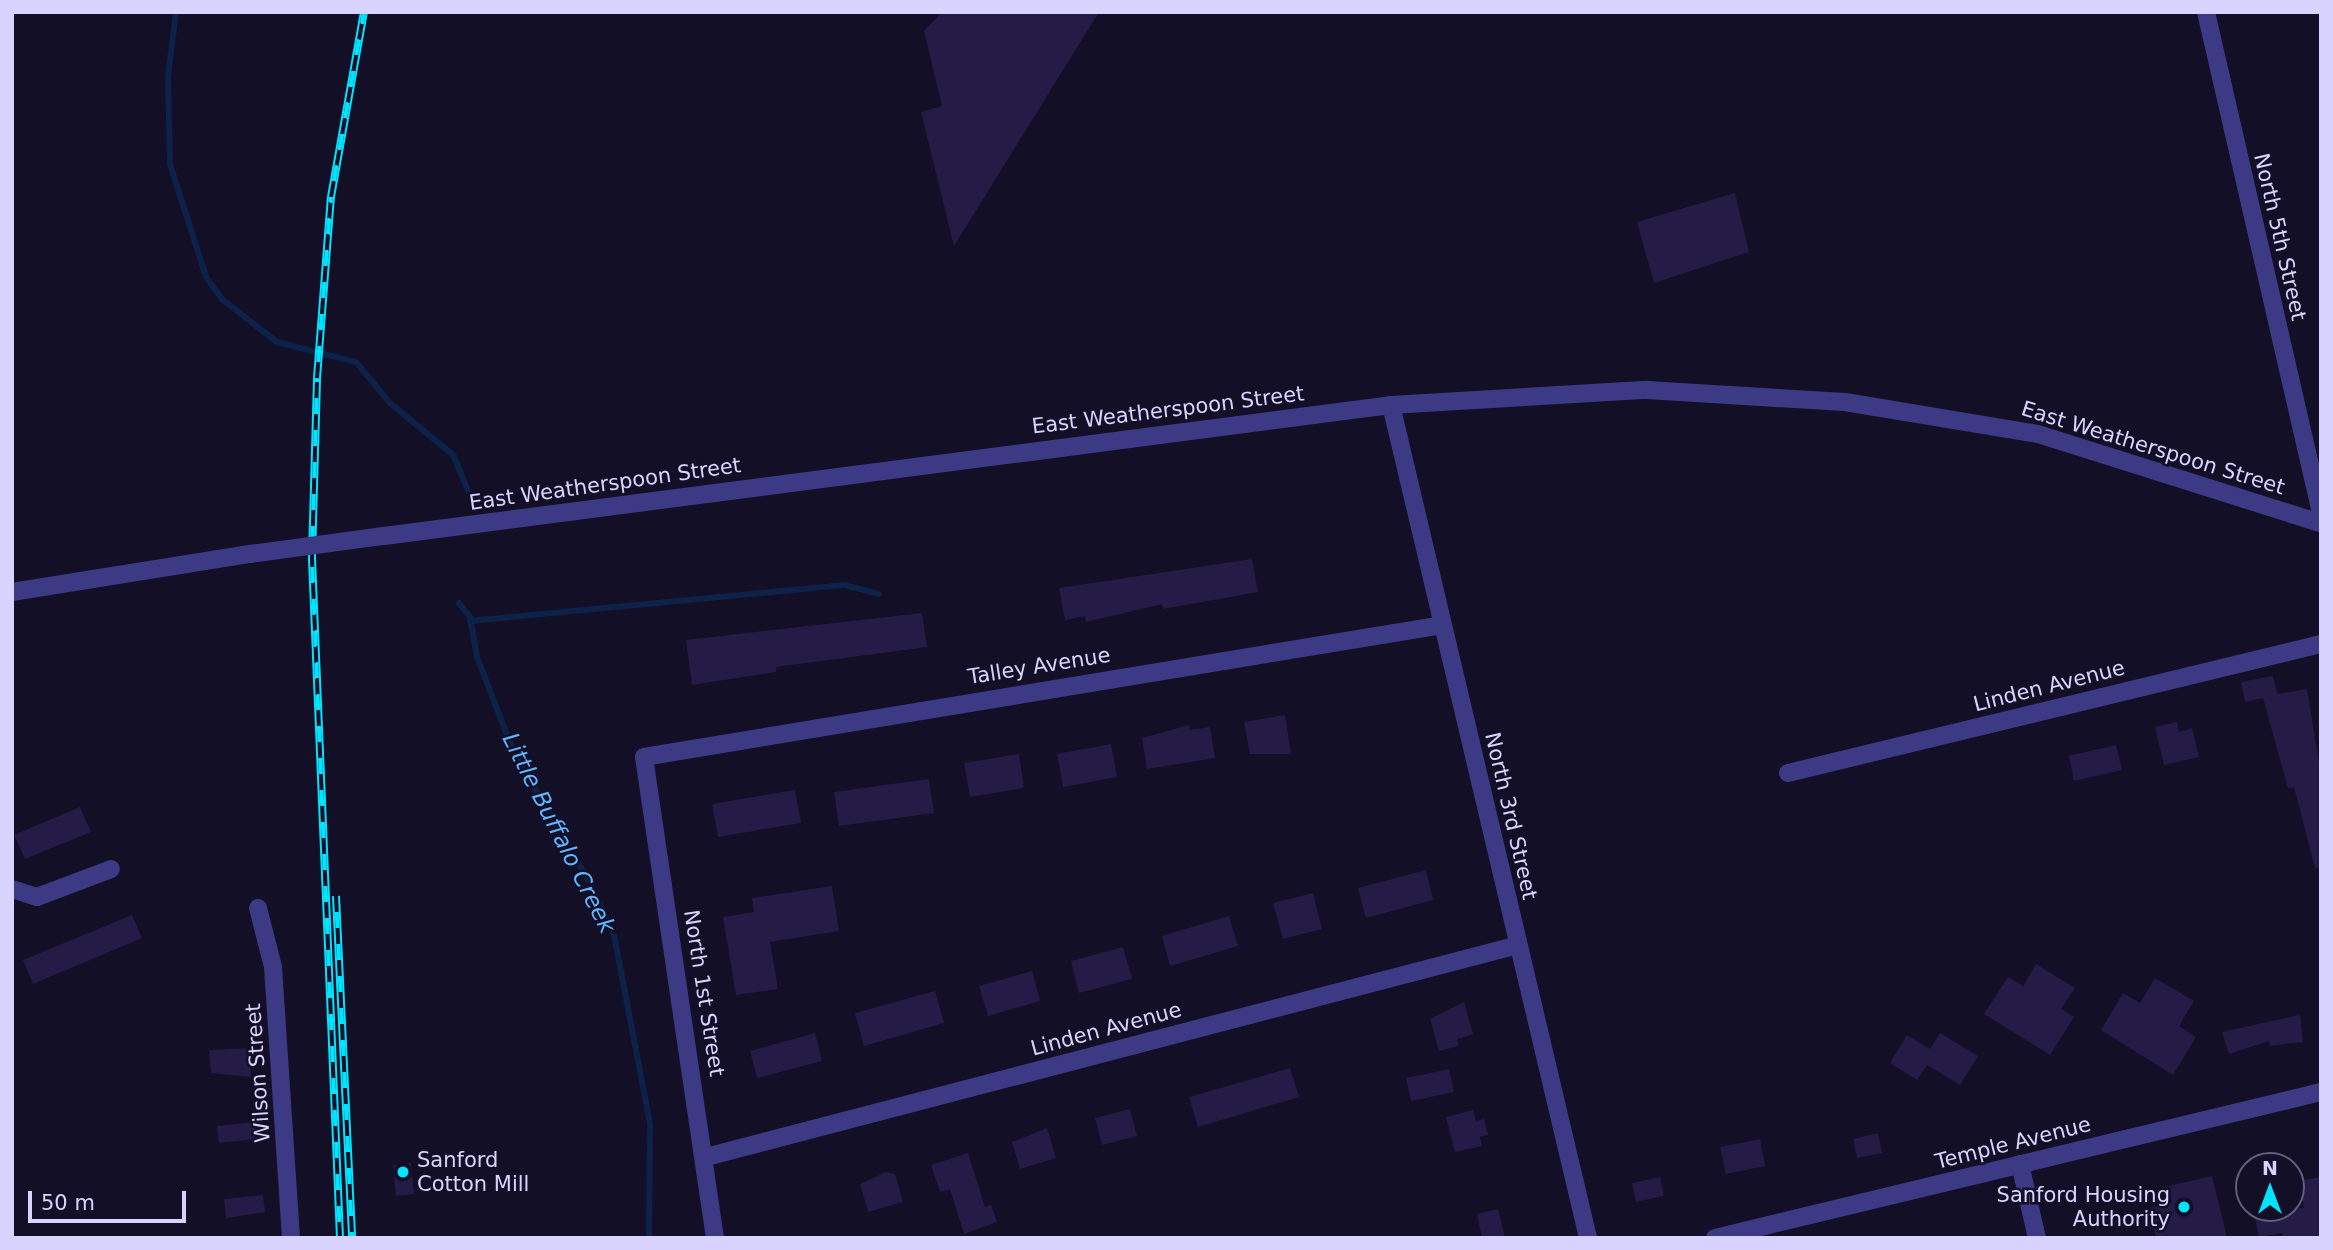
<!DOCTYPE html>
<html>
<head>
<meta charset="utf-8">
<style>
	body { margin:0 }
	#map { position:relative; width:2333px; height:1250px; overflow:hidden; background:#130f26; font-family:"DejaVu Sans",sans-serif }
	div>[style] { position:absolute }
	.stream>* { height:6px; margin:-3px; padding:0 3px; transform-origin:3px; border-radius:3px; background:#0c2248 }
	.building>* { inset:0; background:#241b47 }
	.minor>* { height:18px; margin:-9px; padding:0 9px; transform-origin:9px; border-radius:9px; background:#3d3a85 }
	.tertiary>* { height:18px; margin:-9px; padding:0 9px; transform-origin:9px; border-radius:9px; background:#3d3a85 }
	.rail>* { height:8px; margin-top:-4px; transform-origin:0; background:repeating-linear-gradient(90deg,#130f26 0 16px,#00e5ff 0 32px); box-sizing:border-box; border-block:2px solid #00e5ff }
	.tertiary-bridge>* { height:18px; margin:-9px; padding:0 9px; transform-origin:9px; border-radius:9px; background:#3d3a85 }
	.dots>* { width:19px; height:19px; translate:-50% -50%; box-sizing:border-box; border:4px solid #130f26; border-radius:50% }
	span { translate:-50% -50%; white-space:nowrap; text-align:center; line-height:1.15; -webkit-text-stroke:5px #130f26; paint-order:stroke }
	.street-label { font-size:21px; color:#d9d4ff }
	.poi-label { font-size:21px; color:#d9d4ff }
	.left { translate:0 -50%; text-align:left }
	.right { translate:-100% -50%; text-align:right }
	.water-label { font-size:23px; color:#62b6ff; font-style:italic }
	.frame { position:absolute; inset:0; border:14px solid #d9d4ff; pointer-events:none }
	.north { position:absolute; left:2235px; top:1152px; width:70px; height:70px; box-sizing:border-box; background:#130f26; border:2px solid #625e7d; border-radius:50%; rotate:0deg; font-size:19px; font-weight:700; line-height:28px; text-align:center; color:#d9d4ff }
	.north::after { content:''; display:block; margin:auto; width:24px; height:32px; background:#00e5ff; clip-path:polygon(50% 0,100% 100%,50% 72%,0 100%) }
	.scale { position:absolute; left:28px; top:1191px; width:158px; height:32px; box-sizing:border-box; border:4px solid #d9d4ff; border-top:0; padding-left:9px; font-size:21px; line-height:24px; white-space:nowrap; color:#d9d4ff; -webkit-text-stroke:5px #130f26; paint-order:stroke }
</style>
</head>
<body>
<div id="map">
	<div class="stream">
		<i style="left:176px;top:12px;width:64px;rotate:97.1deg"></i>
		<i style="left:168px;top:76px;width:88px;rotate:88.7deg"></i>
		<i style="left:170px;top:164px;width:119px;rotate:72.3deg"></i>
		<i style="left:206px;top:277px;width:29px;rotate:54deg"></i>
		<i style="left:223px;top:300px;width:68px;rotate:37.9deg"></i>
		<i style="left:277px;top:342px;width:81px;rotate:14.2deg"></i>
		<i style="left:356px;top:362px;width:53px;rotate:50.3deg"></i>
		<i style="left:390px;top:403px;width:82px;rotate:39.5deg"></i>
		<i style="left:453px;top:455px;width:39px;rotate:67deg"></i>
		<i style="left:459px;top:603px;width:18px;rotate:52deg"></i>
		<i style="left:470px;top:617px;width:41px;rotate:80.1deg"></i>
		<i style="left:477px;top:657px;width:103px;rotate:68.9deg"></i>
		<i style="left:514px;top:753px;width:151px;rotate:59.7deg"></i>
		<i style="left:590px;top:883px;width:57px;rotate:65.2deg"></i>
		<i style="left:614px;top:935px;width:192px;rotate:79.2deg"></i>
		<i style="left:650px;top:1124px;width:114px;rotate:90.5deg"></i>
		<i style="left:470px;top:621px;width:377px;rotate:-5.5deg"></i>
		<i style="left:845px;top:585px;width:35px;rotate:15deg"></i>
	</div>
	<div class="building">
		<i style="clip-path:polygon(1099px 12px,954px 246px,921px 112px,942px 106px,924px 31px,942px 12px)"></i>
		<i style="clip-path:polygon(1735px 193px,1749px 252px,1654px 283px,1637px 222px)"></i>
		<i style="clip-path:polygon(1252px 559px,1258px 592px,1163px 609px,1162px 604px,1086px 622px,1085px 616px,1065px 620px,1059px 588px)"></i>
		<i style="clip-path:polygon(922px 613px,927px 647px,776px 667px,776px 672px,692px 685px,686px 640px)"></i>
		<i style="clip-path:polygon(2273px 676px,2277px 694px,2307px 689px,2321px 775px,2321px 867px,2315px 868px,2294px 787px,2288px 788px,2263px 698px,2245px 702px,2241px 682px)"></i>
		<i style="clip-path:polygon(1285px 715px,1291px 754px,1250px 754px,1244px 722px)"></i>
		<i style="clip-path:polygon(2177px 722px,2179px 732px,2192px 728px,2199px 757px,2164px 765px,2155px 727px)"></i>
		<i style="clip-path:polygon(1189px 725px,1190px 730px,1210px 727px,1215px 758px,1147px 769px,1142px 738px)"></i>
		<i style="clip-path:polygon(1111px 744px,1117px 777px,1063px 787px,1057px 754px)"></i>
		<i style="clip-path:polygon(2116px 745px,2122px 770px,2074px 781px,2069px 756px)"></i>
		<i style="clip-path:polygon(1019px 754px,1024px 788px,970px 797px,964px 763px)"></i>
		<i style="clip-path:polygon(929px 779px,934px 813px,839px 826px,834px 792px)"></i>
		<i style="clip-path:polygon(795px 790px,801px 823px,718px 837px,712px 804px)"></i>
		<i style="clip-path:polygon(80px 807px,91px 832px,25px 859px,14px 835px)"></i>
		<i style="clip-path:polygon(1426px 870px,1433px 900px,1366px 918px,1358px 888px)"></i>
		<i style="clip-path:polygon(832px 886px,839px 931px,770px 942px,778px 989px,736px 995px,723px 917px,754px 912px,752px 898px)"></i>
		<i style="clip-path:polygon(1313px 893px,1322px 929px,1283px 939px,1273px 903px)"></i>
		<i style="clip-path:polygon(132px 915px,142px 938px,33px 984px,23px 960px)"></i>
		<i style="clip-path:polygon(1229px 916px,1238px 946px,1170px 966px,1162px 936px)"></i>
		<i style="clip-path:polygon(1123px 947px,1132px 979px,1079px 993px,1071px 961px)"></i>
		<i style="clip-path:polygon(2036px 964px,2075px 988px,2061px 1009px,2074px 1017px,2050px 1055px,1984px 1014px,2008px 977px,2023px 986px)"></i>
		<i style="clip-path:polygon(1032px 971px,1040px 1001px,988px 1016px,979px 986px)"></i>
		<i style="clip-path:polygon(2155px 978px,2194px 1001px,2179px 1026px,2196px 1037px,2173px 1075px,2101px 1030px,2123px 993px,2140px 1003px)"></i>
		<i style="clip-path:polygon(935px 991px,944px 1023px,864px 1046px,855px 1013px)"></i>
		<i style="clip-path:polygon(1464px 1002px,1473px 1034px,1457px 1039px,1459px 1046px,1439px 1051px,1430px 1019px)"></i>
		<i style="clip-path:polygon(2300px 1015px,2303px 1042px,2270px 1046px,2269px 1041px,2229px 1054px,2222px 1032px)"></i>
		<i style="clip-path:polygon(815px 1033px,822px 1061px,757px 1078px,750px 1051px)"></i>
		<i style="clip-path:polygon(1940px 1033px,1978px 1056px,1960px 1085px,1927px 1065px,1917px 1080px,1890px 1063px,1907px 1035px,1930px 1049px)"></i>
		<i style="clip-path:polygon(249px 1048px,251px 1077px,211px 1073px,209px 1050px)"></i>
		<i style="clip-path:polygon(1290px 1068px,1299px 1097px,1198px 1127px,1189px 1097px)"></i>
		<i style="clip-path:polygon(1449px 1069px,1454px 1092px,1411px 1101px,1406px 1078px)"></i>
		<i style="clip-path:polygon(1130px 1109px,1137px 1136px,1102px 1145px,1095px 1118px)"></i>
		<i style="clip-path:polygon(1473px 1110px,1476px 1121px,1484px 1119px,1488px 1135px,1480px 1137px,1482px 1146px,1455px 1152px,1446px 1117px)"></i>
		<i style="clip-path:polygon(255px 1122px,257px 1139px,219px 1143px,217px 1126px)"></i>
		<i style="clip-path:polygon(1047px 1128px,1056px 1158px,1020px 1169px,1012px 1142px)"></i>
		<i style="clip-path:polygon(1878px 1133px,1882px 1153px,1857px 1158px,1853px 1139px)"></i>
		<i style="clip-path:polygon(1760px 1139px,1765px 1166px,1726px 1174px,1720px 1147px)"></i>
		<i style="clip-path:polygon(968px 1153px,985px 1207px,991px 1205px,997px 1222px,964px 1234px,950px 1189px,940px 1192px,931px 1165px)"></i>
		<i style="clip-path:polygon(411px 1163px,414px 1194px,396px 1196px,393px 1165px)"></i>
		<i style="clip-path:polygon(886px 1172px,895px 1174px,903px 1202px,868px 1212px,860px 1184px)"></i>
		<i style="clip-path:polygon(2212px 1176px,2227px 1238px,2156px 1238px,2149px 1208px,2172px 1203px,2168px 1186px)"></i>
		<i style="clip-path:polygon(1660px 1177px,1664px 1196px,1636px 1202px,1632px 1183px)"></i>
		<i style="clip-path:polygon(2321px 1177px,2321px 1238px,2284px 1238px,2282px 1233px,2259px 1237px,2253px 1208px,2304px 1208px,2298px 1181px)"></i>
		<i style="clip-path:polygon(263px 1195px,265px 1212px,226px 1218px,224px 1199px)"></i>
		<i style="clip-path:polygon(1498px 1209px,1505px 1238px,1482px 1238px,1477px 1214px)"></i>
	</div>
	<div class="minor">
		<i style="left:2206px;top:12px;width:514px;rotate:77.07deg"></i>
		<i style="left:1788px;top:773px;width:548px;rotate:-13.61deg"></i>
		<i style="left:12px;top:889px;width:26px;rotate:18deg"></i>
		<i style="left:37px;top:897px;width:79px;rotate:-20.7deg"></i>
		<i style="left:258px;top:908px;width:61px;rotate:75.7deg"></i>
		<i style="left:273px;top:967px;width:272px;rotate:86.2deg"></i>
		<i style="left:706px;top:1157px;width:839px;rotate:-14.63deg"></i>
		<i style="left:2020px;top:1164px;width:76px;rotate:77.1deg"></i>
		<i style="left:715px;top:1238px;width:486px;rotate:-98.4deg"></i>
		<i style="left:644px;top:757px;width:809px;rotate:-9.39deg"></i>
		<i style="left:1715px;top:1238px;width:623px;rotate:-13.55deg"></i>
	</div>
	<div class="tertiary">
		<i style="left:1391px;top:405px;width:856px;rotate:76.69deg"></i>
		<i style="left:384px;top:536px;width:1015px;rotate:-7.41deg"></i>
		<i style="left:1391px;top:405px;width:256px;rotate:-3.4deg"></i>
		<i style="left:1647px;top:390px;width:198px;rotate:3.5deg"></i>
		<i style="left:1845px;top:402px;width:196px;rotate:9.4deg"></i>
		<i style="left:2038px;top:434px;width:297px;rotate:17.5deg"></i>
		<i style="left:12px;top:592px;width:241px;rotate:-9.1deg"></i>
	</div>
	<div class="rail">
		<i style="left:336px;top:896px;width:342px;rotate:87.3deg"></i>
		<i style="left:340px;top:1238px;width:681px;rotate:-92.36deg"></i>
		<i style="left:312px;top:558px;width:180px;rotate:-88.4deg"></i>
		<i style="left:317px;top:378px;width:182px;rotate:-85.6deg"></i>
		<i style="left:331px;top:197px;width:188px;rotate:-79.9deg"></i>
	</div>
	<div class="tertiary-bridge">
		<i style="left:250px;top:554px;width:135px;rotate:-7.7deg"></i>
	</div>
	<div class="dots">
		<i style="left:403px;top:1172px;background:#00e5ff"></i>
		<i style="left:2184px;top:1207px;background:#00e5ff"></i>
	</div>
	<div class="street-label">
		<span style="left:2280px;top:237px;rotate:77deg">North 5th Street</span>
		<span style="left:1168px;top:410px;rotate:-7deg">East Weatherspoon Street</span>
		<span style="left:2153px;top:448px;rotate:17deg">East Weatherspoon Street</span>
		<span style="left:605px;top:484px;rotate:-8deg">East Weatherspoon Street</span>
		<span style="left:1039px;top:666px;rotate:-9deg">Talley Avenue</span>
		<span style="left:2049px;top:686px;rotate:-14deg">Linden Avenue</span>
		<span style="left:1511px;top:816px;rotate:77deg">North 3rd Street</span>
		<span style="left:704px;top:993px;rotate:81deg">North 1st Street</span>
		<span style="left:1106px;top:1029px;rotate:-15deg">Linden Avenue</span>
		<span style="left:258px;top:1073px;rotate:-94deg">Wilson Street</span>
		<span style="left:2013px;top:1143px;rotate:-14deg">Temple Avenue</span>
	</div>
	<div class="poi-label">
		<span class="left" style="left:417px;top:1172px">Sanford<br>Cotton Mill</span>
		<span class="right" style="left:2170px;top:1207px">Sanford Housing<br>Authority</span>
	</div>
	<div class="water-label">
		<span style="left:559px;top:833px;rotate:63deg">Little Buffalo Creek</span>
	</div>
	<div class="frame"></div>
	<div class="north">N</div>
	<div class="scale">50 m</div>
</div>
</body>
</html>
